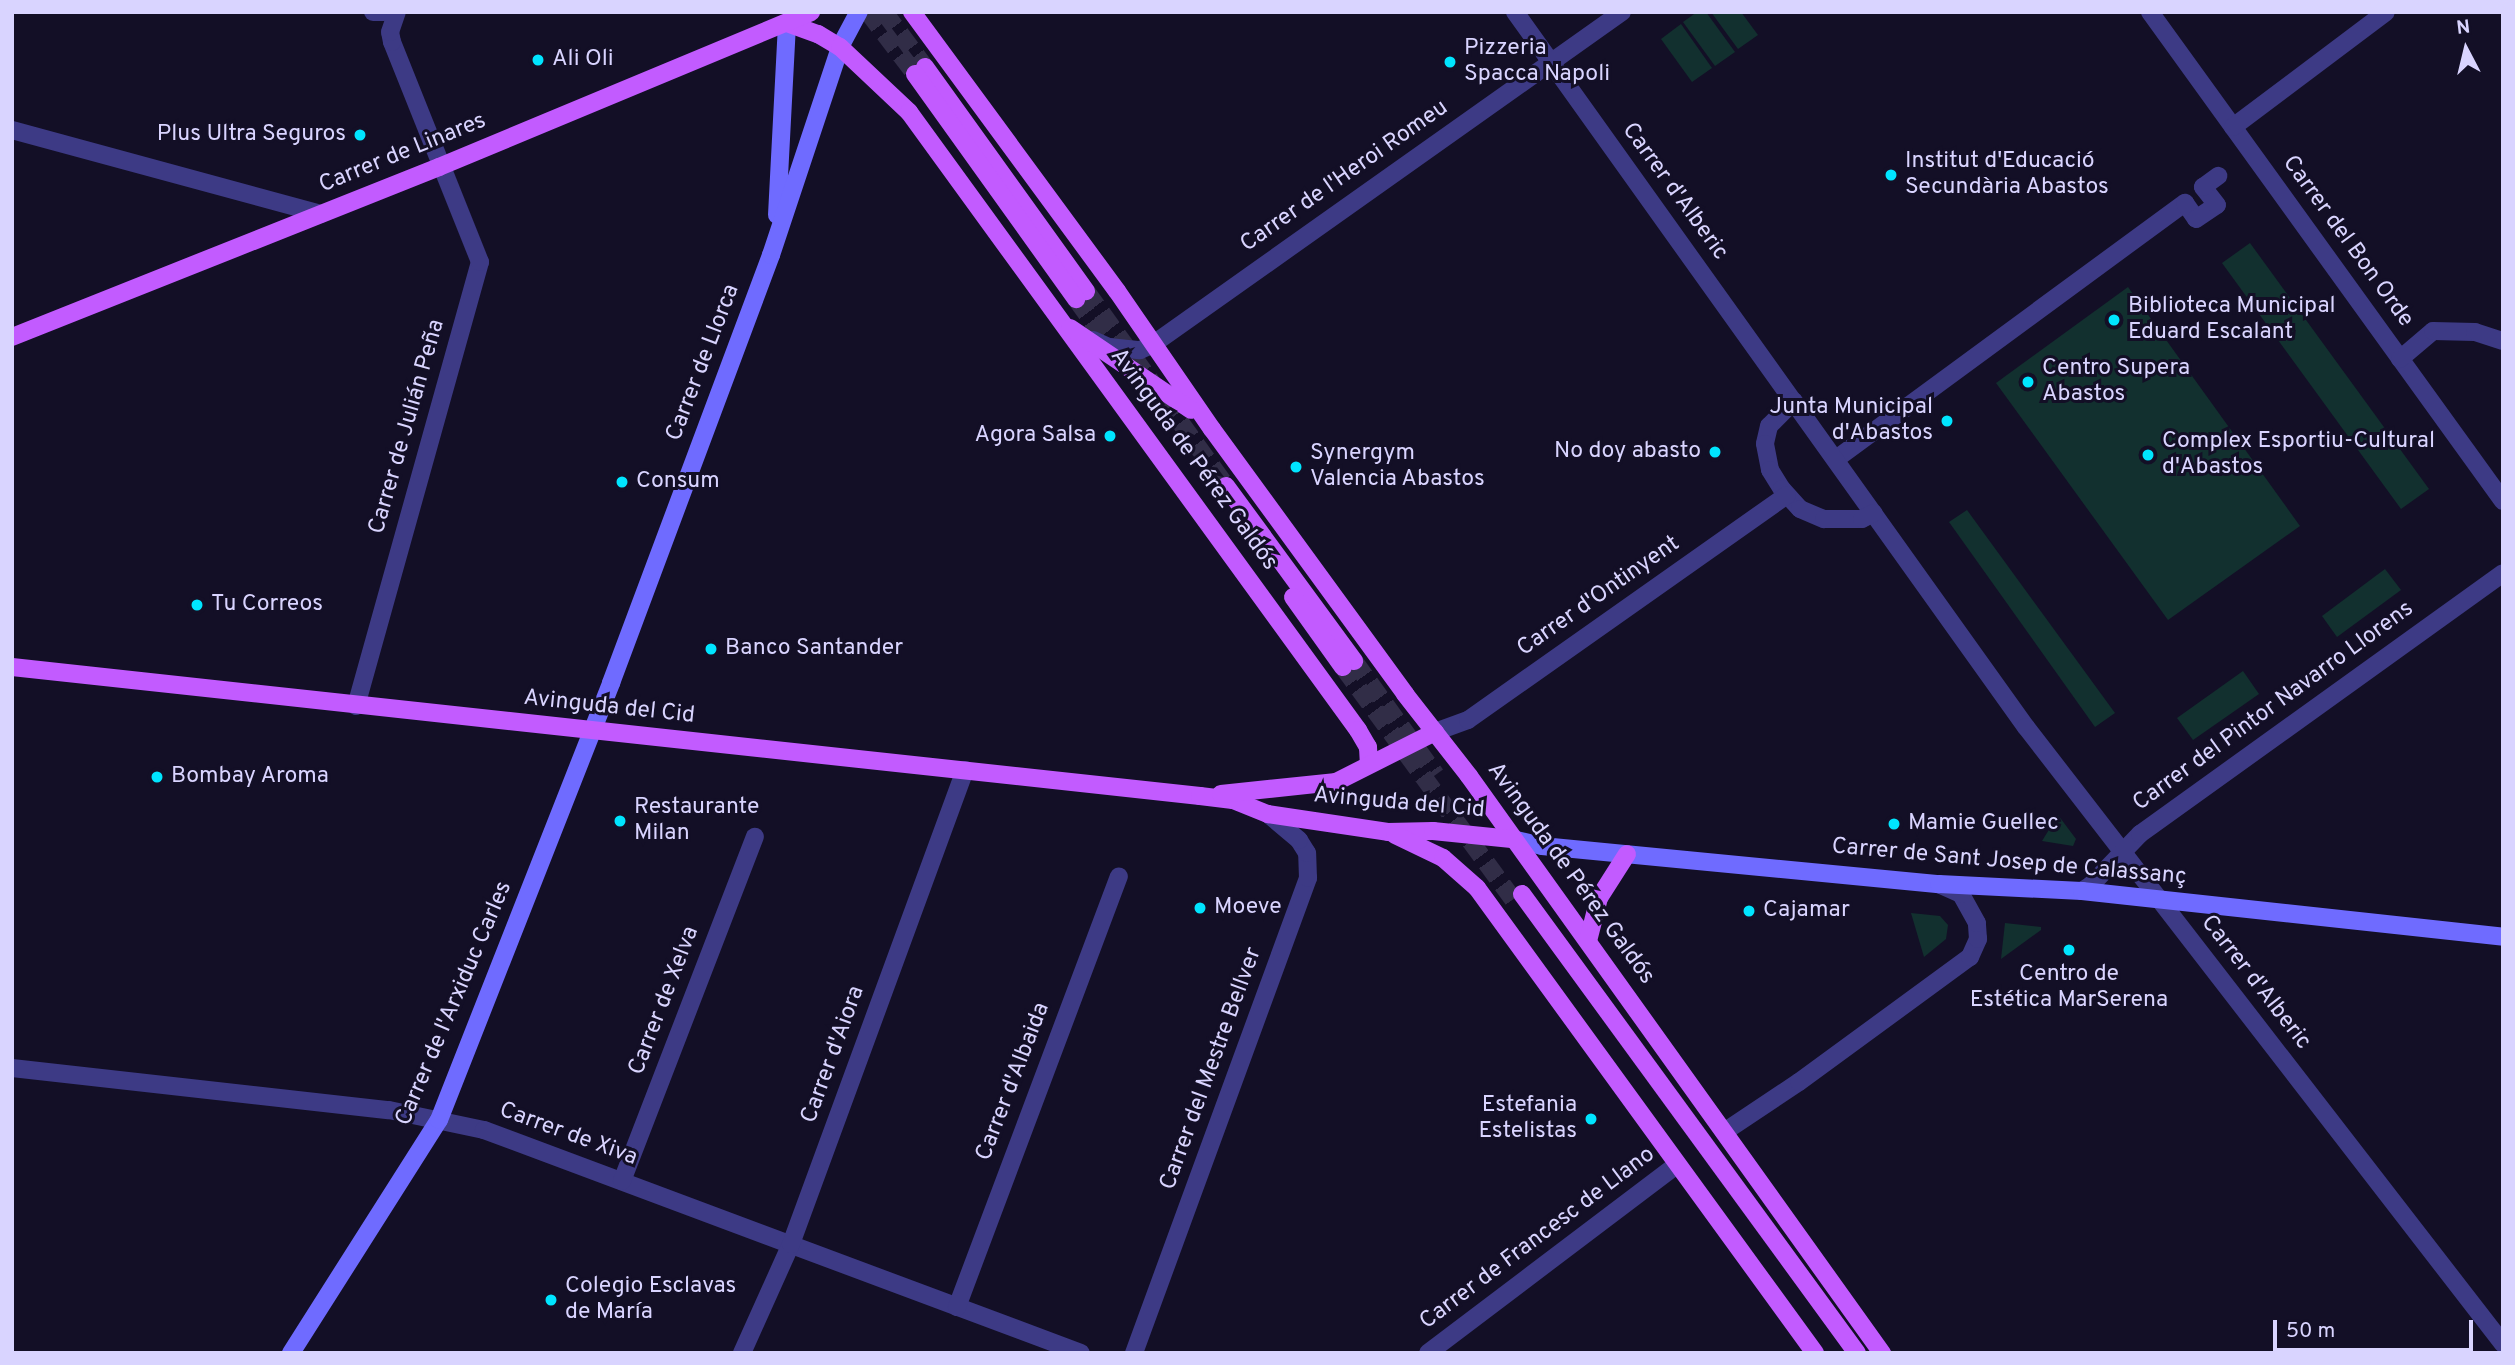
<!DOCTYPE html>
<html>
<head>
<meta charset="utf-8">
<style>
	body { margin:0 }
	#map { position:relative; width:2515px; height:1365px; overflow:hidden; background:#130f26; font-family:Overpass,sans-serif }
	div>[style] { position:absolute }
	.green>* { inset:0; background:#12302f }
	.primary-tunnel>* { height:18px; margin-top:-9px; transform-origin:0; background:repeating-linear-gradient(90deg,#312d47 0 18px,transparent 0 27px) }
	.pedestrian>* { height:18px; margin:-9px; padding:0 9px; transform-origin:9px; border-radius:9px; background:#3d3a85 }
	.minor>* { height:18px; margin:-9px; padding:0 9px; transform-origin:9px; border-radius:9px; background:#3d3a85 }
	.tertiary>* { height:18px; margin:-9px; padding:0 9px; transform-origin:9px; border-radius:9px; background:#3d3a85 }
	.secondary>* { height:18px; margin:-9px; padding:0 9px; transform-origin:9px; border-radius:9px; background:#6f6bff }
	.primary>* { height:18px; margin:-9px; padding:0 9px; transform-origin:9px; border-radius:9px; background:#c25bff }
	.dots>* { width:19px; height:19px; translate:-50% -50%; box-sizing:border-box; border:4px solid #130f26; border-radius:50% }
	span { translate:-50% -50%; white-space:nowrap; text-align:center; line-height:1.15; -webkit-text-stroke:6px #130f26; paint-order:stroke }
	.poi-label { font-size:23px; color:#d9d4ff }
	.left { translate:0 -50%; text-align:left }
	.right { translate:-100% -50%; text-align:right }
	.street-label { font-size:23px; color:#d9d4ff }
	.frame { position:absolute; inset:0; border:14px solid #d9d4ff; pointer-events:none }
	.north { position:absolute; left:2431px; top:14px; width:70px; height:70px; -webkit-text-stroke:5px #130f26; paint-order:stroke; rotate:353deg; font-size:19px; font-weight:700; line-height:28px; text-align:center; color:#d9d4ff }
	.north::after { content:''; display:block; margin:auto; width:24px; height:32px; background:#d9d4ff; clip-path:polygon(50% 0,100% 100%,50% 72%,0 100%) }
	.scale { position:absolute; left:2273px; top:1320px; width:200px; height:32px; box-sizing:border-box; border:4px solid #d9d4ff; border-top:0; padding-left:9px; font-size:21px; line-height:24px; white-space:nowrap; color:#d9d4ff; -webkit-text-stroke:5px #130f26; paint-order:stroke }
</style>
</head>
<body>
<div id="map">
	<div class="green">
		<i style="clip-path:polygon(1697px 12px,1706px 12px,1735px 52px,1715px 66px,1683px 22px)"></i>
		<i style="clip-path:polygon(1711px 12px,1741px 12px,1758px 35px,1738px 49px)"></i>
		<i style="clip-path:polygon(1681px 24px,1712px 68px,1692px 82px,1661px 39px)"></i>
		<i style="clip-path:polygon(2250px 243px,2429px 489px,2401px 509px,2222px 263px)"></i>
		<i style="clip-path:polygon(2128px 287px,2300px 526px,2168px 620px,1996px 383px)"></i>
		<i style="clip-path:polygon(1967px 510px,2115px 713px,2095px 727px,1949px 522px)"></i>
		<i style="clip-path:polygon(2385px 569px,2401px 590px,2337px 637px,2322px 616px)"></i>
		<i style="clip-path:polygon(2243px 671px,2259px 694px,2193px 740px,2177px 718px)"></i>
		<i style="clip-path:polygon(2058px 815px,2076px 839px,2073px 846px,2042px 841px)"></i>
		<i style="clip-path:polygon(1911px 913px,1940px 916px,1948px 925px,1946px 939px,1924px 957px)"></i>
		<i style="clip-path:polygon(2005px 923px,2041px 927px,2041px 930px,2001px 959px)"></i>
	</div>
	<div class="primary-tunnel">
		<i style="left:868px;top:12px;width:78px;rotate:52.8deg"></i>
		<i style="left:884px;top:12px;width:69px;rotate:53.3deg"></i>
		<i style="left:1086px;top:291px;width:240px;rotate:54.3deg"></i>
		<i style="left:1076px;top:299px;width:67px;rotate:54.2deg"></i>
		<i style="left:1354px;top:661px;width:140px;rotate:54.3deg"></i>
		<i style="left:1343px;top:667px;width:288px;rotate:53.8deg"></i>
	</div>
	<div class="pedestrian">
		<i style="left:1836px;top:459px;width:433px;rotate:-36.3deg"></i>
		<i style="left:2185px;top:203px;width:19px;rotate:55deg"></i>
		<i style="left:2196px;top:219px;width:25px;rotate:-34deg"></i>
		<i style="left:2217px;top:205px;width:23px;rotate:-128deg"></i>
		<i style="left:2203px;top:187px;width:19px;rotate:-36deg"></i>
	</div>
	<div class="minor">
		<i style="left:373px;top:12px;width:11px"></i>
		<i style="left:1515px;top:12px;width:879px;rotate:54.45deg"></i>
		<i style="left:2026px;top:727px;width:780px;rotate:52.29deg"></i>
		<i style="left:2150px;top:12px;width:603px;rotate:54.18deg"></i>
		<i style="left:2233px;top:127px;width:191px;rotate:-36.9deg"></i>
		<i style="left:12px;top:130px;width:320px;rotate:15.2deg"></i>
		<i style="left:1093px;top:340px;width:17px;rotate:24deg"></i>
		<i style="left:1109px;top:347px;width:31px;rotate:6deg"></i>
		<i style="left:1140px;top:350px;width:13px;rotate:-23deg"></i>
		<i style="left:1152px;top:345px;width:576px;rotate:-35.32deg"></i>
		<i style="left:2400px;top:359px;width:43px;rotate:-40.3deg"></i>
		<i style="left:2433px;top:331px;width:42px;rotate:1.4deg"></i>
		<i style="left:2475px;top:332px;width:29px;rotate:18deg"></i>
		<i style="left:1794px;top:401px;width:35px;rotate:135deg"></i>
		<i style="left:1769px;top:426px;width:18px;rotate:103deg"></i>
		<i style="left:1765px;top:444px;width:26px;rotate:79deg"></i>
		<i style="left:1770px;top:470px;width:22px;rotate:58deg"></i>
		<i style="left:1782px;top:489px;width:27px;rotate:48deg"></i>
		<i style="left:1800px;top:509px;width:26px;rotate:23deg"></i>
		<i style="left:1824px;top:519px;width:38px"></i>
		<i style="left:1862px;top:519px;width:13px;rotate:-27deg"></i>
		<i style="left:356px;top:706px;width:461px;rotate:-74.4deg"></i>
		<i style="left:480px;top:262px;width:237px;rotate:-111.8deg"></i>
		<i style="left:392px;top:42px;width:10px;rotate:-101deg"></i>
		<i style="left:390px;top:32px;width:21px;rotate:-71deg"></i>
		<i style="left:1435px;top:732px;width:35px;rotate:-20deg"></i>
		<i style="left:1468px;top:720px;width:390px;rotate:-35.2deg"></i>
		<i style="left:2082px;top:891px;width:11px;rotate:-34deg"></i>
		<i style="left:2091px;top:885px;width:71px;rotate:-46.1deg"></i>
		<i style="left:2140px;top:834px;width:447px;rotate:-35.7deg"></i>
		<i style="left:12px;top:1068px;width:379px;rotate:6.4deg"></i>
		<i style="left:389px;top:1110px;width:97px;rotate:11.9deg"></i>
		<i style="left:484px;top:1130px;width:637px;rotate:20.48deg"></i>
		<i style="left:1724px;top:1132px;width:90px;rotate:-33.7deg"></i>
		<i style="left:1799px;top:1082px;width:212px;rotate:-36.2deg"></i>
		<i style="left:1970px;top:957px;width:20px;rotate:-66deg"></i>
		<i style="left:1978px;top:939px;width:16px;rotate:-94deg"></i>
		<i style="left:1977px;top:923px;width:33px;rotate:-119deg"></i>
		<i style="left:1961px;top:894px;width:24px;rotate:-156deg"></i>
		<i style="left:622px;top:1181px;width:369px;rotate:-68.9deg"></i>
		<i style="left:957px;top:1307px;width:460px;rotate:-69.4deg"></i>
		<i style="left:1134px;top:1353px;width:506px;rotate:-69.88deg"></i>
		<i style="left:1308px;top:878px;width:25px;rotate:-92deg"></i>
		<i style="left:1307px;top:853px;width:15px;rotate:-122deg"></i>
		<i style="left:1299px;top:840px;width:40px;rotate:-140deg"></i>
		<i style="left:1428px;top:1353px;width:312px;rotate:-37.1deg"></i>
	</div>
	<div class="tertiary">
		<i style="left:742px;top:1353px;width:120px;rotate:-65.8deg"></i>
		<i style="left:791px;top:1244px;width:505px;rotate:-69.84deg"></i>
	</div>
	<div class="secondary">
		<i style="left:777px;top:215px;width:192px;rotate:-87deg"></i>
		<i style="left:1512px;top:839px;width:31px;rotate:13deg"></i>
		<i style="left:1542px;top:846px;width:399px;rotate:5.5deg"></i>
		<i style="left:1939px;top:884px;width:143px;rotate:2.8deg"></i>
		<i style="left:2082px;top:891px;width:424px;rotate:6.2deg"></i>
		<i style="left:291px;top:1353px;width:276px;rotate:-57.6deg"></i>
		<i style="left:439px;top:1120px;width:470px;rotate:-68.5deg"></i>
		<i style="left:611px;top:683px;width:457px;rotate:-69.5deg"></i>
		<i style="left:771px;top:255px;width:219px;rotate:-71.6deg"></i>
		<i style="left:840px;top:47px;width:40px;rotate:-62deg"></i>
	</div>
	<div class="primary">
		<i style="left:912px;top:12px;width:346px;rotate:53.7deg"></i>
		<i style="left:1117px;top:291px;width:168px;rotate:55.5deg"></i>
		<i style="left:1212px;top:429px;width:328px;rotate:53.9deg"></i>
		<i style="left:1405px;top:694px;width:104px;rotate:52deg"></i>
		<i style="left:1469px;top:776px;width:710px;rotate:54.41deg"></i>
		<i style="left:787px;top:23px;width:33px;rotate:20deg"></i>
		<i style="left:818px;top:34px;width:26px;rotate:31deg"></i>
		<i style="left:840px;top:47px;width:95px;rotate:43.3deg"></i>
		<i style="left:909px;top:112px;width:764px;rotate:54deg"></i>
		<i style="left:1358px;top:730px;width:20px;rotate:60deg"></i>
		<i style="left:1368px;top:747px;width:17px;rotate:87deg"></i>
		<i style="left:925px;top:67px;width:276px;rotate:54.3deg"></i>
		<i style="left:915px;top:74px;width:277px;rotate:54.4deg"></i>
		<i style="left:1070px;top:328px;width:146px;rotate:34.1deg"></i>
		<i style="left:12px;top:337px;width:460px;rotate:-21.7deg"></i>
		<i style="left:439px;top:167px;width:403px;rotate:-22.6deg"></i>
		<i style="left:1226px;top:486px;width:217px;rotate:53.8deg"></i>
		<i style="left:1293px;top:597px;width:86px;rotate:54.5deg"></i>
		<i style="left:12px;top:667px;width:1195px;rotate:6.2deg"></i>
		<i style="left:1200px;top:796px;width:33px;rotate:7deg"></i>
		<i style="left:1233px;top:800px;width:38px;rotate:22deg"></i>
		<i style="left:1268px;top:814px;width:121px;rotate:8.5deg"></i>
		<i style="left:1388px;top:832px;width:45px;rotate:-1.3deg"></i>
		<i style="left:1433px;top:831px;width:79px;rotate:5.8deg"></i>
		<i style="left:1221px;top:794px;width:116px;rotate:-6deg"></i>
		<i style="left:1336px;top:782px;width:111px;rotate:-26.8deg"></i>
		<i style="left:1395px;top:835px;width:53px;rotate:25.6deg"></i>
		<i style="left:1443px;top:858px;width:45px;rotate:41.4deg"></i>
		<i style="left:1477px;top:888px;width:575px;rotate:53.99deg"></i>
		<i style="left:1522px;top:894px;width:568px;rotate:53.88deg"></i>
		<i style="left:1588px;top:941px;width:44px;rotate:-75.7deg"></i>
		<i style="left:1599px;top:898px;width:52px;rotate:-57.5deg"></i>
	</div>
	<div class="dots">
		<i style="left:538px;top:60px;background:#00e5ff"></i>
		<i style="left:1450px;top:62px;background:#00e5ff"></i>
		<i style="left:360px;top:135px;background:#00e5ff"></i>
		<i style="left:1891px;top:175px;background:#00e5ff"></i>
		<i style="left:2114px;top:320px;background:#00e5ff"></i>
		<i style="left:2028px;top:382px;background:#00e5ff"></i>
		<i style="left:1947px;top:421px;background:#00e5ff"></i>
		<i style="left:1110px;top:436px;background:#00e5ff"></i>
		<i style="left:1715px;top:452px;background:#00e5ff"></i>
		<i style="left:2148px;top:455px;background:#00e5ff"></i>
		<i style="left:1296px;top:467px;background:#00e5ff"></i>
		<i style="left:622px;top:482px;background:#00e5ff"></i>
		<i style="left:197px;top:605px;background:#00e5ff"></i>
		<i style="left:711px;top:649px;background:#00e5ff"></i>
		<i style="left:157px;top:777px;background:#00e5ff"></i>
		<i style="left:620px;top:821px;background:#00e5ff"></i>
		<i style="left:1894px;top:824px;background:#00e5ff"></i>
		<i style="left:1200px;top:908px;background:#00e5ff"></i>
		<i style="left:1749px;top:911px;background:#00e5ff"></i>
		<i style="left:2069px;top:950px;background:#00e5ff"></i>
		<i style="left:1591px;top:1119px;background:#00e5ff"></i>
		<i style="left:551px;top:1300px;background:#00e5ff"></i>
	</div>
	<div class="poi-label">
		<span class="left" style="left:1464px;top:62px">Pizzeria<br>Spacca Napoli</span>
		<span class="left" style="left:552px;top:60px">Ali Oli</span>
		<span class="right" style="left:346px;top:135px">Plus Ultra Seguros</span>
		<span class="left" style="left:1905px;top:175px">Institut d'Educació<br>Secundària Abastos</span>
		<span class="left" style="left:2128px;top:320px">Biblioteca Municipal<br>Eduard Escalant</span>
		<span class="left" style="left:2042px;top:382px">Centro Supera<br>Abastos</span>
		<span class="right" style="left:1933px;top:421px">Junta Municipal<br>d'Abastos</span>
		<span class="right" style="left:1096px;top:436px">Agora Salsa</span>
		<span class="left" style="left:2162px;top:455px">Complex Esportiu-Cultural<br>d'Abastos</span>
		<span class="right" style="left:1701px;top:452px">No doy abasto</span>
		<span class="left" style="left:1310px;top:467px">Synergym<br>Valencia Abastos</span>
		<span class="left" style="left:636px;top:482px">Consum</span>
		<span class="left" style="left:211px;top:605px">Tu Correos</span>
		<span class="left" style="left:725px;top:649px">Banco Santander</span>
		<span class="left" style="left:171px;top:777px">Bombay Aroma</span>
		<span class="left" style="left:634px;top:821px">Restaurante<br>Milan</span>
		<span class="left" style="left:1908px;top:824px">Mamie Guellec</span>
		<span class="left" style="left:1214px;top:908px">Moeve</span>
		<span class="left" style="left:1763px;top:911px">Cajamar</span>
		<span style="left:2069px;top:988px">Centro de<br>Estética MarSerena</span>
		<span class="right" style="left:1577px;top:1119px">Estefania<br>Estelistas</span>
		<span class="left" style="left:565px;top:1300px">Colegio Esclavas<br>de María</span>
	</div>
	<div class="street-label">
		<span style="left:403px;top:154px;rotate:-22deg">Carrer de Linares</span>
		<span style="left:1345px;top:177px;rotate:-35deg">Carrer de l'Heroi Romeu</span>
		<span style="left:1674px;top:192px;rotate:54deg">Carrer d'Alberic</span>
		<span style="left:2347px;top:242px;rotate:54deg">Carrer del Bon Orde</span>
		<span style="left:704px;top:363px;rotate:-69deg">Carrer de Llorca</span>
		<span style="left:408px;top:427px;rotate:-74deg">Carrer de Julián Peña</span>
		<span style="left:1193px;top:460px;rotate:54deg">Avinguda de Pérez Galdós</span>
		<span style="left:1599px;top:597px;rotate:-35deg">Carrer d'Ontinyent</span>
		<span style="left:2274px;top:707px;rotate:-36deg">Carrer del Pintor Navarro Llorens</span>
		<span style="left:609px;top:708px;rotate:6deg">Avinguda del Cid</span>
		<span style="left:1399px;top:804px;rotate:5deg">Avinguda del Cid</span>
		<span style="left:2009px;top:863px;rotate:5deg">Carrer de Sant Josep de Calassanç</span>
		<span style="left:1570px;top:874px;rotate:54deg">Avinguda de Pérez Galdós</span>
		<span style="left:2255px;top:983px;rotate:52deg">Carrer d'Alberic</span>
		<span style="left:665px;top:1001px;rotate:-69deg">Carrer de Xelva</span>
		<span style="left:455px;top:1004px;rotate:-67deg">Carrer de l'Arxiduc Carles</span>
		<span style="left:834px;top:1055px;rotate:-70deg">Carrer d'Aiora</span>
		<span style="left:1212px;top:1069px;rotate:-70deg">Carrer del Mestre Bellver</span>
		<span style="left:1014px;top:1082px;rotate:-69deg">Carrer d'Albaida</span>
		<span style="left:568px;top:1135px;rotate:20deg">Carrer de Xiva</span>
		<span style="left:1538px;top:1239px;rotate:-37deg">Carrer de Francesc de Llano</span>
	</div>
	<div class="frame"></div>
	<div class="north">N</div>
	<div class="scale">50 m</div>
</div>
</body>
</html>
